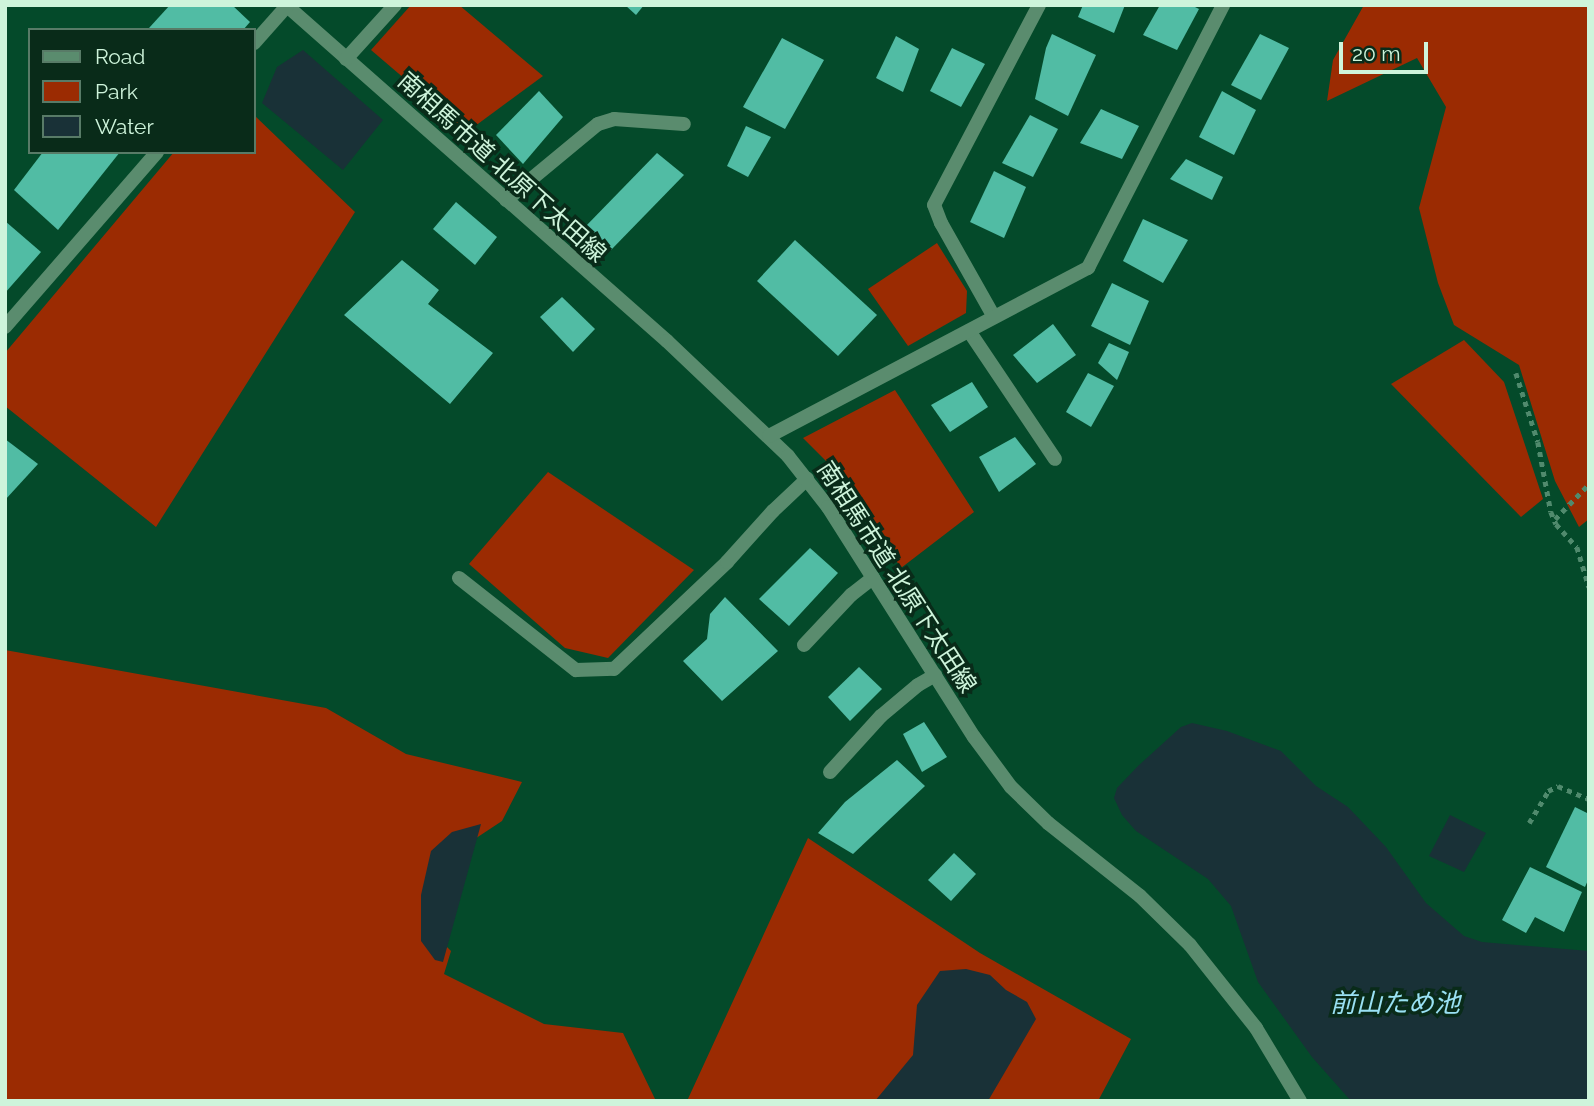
<!DOCTYPE html>
<html>
<head>
<meta charset="utf-8">
<style>
	body { margin:0 }
	#map { position:relative; width:1594px; height:1106px; overflow:hidden; background:#044a2a; font-family:Raleway,"Noto Sans JP",sans-serif }
	div>[style] { position:absolute }
	.green>* { inset:0; background:#9b2b02 }
	.water>* { inset:0; background:#193137 }
	.building>* { inset:0; background:#51bca4 }
	.path>* { height:4.5px; margin-top:-2.25px; transform-origin:0; background:repeating-linear-gradient(90deg,#508a6d 0 5px,transparent 0 10px) }
	.service>* { height:14px; margin:-7px; padding:0 7px; transform-origin:7px; border-radius:7px; background:#5a8c6e }
	.minor>* { height:14px; margin:-7px; padding:0 7px; transform-origin:7px; border-radius:7px; background:#5a8c6e }
	span { translate:-50% -50%; white-space:nowrap; text-align:center; line-height:1.15; -webkit-text-stroke:7px #092b19; paint-order:stroke }
	.street-label { font-size:24px; color:#cef4db }
	.water-label { font-size:26px; color:#9ae1f4; font-style:italic }
	.frame { position:absolute; inset:0; border:7px solid #cef4db; pointer-events:none }
	.legend { position:absolute; left:28px; top:28px; width:228px; height:126px; box-sizing:border-box; background:#092b19; border:2px solid #587b67; margin:0; padding:9px 12px; list-style:none; font-size:21px; color:#cef4db }
	.legend li { display:flex; align-items:center; gap:14px; height:35px }
	.legend b { width:35px; border:2px solid #587b67 }
	.scale { position:absolute; left:1339px; top:42px; width:89px; height:32px; box-sizing:border-box; border:4px solid #cef4db; border-top:0; padding-left:9px; font-size:21px; line-height:24px; white-space:nowrap; color:#cef4db; -webkit-text-stroke:5px #092b19; paint-order:stroke }
</style>
</head>
<body>
<div id="map">
	<div class="green">
		<i style="clip-path:polygon(411px 5px,459px 5px,543px 76px,467px 132px,371px 50px)"></i>
		<i style="clip-path:polygon(1364px 5px,1589px 5px,1589px 519px,1579px 527px,1555px 481px,1519px 365px,1454px 325px,1438px 283px,1419px 208px,1446px 107px,1417px 58px,1327px 101px,1333px 60px)"></i>
		<i style="clip-path:polygon(254px 115px,355px 212px,156px 527px,5px 406px,5px 353px,174px 152px,254px 152px)"></i>
		<i style="clip-path:polygon(937px 243px,967px 291px,966px 313px,908px 346px,868px 289px)"></i>
		<i style="clip-path:polygon(1464px 340px,1504px 382px,1543px 499px,1521px 517px,1391px 384px)"></i>
		<i style="clip-path:polygon(895px 390px,974px 512px,901px 568px,841px 476px,803px 438px)"></i>
		<i style="clip-path:polygon(548px 472px,694px 570px,608px 658px,565px 648px,469px 564px)"></i>
		<i style="clip-path:polygon(5px 650px,326px 708px,406px 754px,522px 782px,502px 821px,449px 856px,431px 931px,451px 951px,444px 974px,544px 1024px,623px 1033px,656px 1101px,5px 1101px)"></i>
		<i style="clip-path:polygon(808px 838px,980px 953px,1131px 1039px,1098px 1101px,967px 1101px,925px 1059px,890px 1101px,687px 1101px)"></i>
	</div>
	<div class="water">
		<i style="clip-path:polygon(303px 50px,383px 120px,343px 170px,262px 103px,277px 67px)"></i>
		<i style="clip-path:polygon(1192px 723px,1227px 731px,1281px 751px,1316px 786px,1348px 807px,1386px 847px,1426px 903px,1464px 936px,1482px 942px,1589px 951px,1589px 1101px,1351px 1101px,1312px 1057px,1258px 982px,1231px 906px,1208px 879px,1136px 831px,1122px 815px,1114px 798px,1117px 788px,1138px 766px,1181px 727px)"></i>
		<i style="clip-path:polygon(1450px 815px,1486px 833px,1464px 872px,1429px 856px)"></i>
		<i style="clip-path:polygon(481px 824px,443px 962px,435px 960px,421px 941px,421px 895px,431px 851px,452px 832px)"></i>
		<i style="clip-path:polygon(966px 969px,990px 975px,1006px 990px,1027px 1002px,1036px 1019px,988px 1101px,875px 1101px,913px 1055px,917px 1005px,940px 971px)"></i>
	</div>
	<div class="building">
		<i style="clip-path:polygon(170px 5px,232px 5px,250px 22px,243px 30px,151px 30px,149px 28px)"></i>
		<i style="clip-path:polygon(625px 5px,644px 5px,636px 15px)"></i>
		<i style="clip-path:polygon(1083px 5px,1125px 5px,1114px 33px,1078px 17px)"></i>
		<i style="clip-path:polygon(1160px 5px,1191px 5px,1199px 9px,1177px 50px,1143px 35px)"></i>
		<i style="clip-path:polygon(1052px 34px,1096px 55px,1068px 116px,1035px 99px,1046px 48px)"></i>
		<i style="clip-path:polygon(1260px 34px,1289px 48px,1261px 100px,1231px 85px)"></i>
		<i style="clip-path:polygon(896px 36px,919px 49px,903px 92px,876px 78px)"></i>
		<i style="clip-path:polygon(782px 38px,824px 60px,785px 129px,743px 107px)"></i>
		<i style="clip-path:polygon(952px 48px,985px 64px,961px 107px,930px 91px)"></i>
		<i style="clip-path:polygon(539px 91px,563px 117px,523px 164px,496px 135px)"></i>
		<i style="clip-path:polygon(1222px 91px,1256px 110px,1234px 155px,1199px 137px)"></i>
		<i style="clip-path:polygon(1101px 109px,1139px 126px,1122px 159px,1080px 143px)"></i>
		<i style="clip-path:polygon(1030px 115px,1058px 129px,1033px 177px,1002px 163px)"></i>
		<i style="clip-path:polygon(746px 126px,771px 137px,748px 177px,727px 166px)"></i>
		<i style="clip-path:polygon(43px 152px,120px 152px,58px 230px,14px 190px)"></i>
		<i style="clip-path:polygon(657px 153px,684px 175px,611px 250px,585px 227px)"></i>
		<i style="clip-path:polygon(1186px 159px,1223px 177px,1212px 200px,1170px 179px)"></i>
		<i style="clip-path:polygon(994px 171px,1026px 187px,1004px 238px,970px 222px)"></i>
		<i style="clip-path:polygon(456px 202px,497px 237px,475px 265px,433px 229px)"></i>
		<i style="clip-path:polygon(1143px 219px,1188px 240px,1163px 283px,1123px 261px)"></i>
		<i style="clip-path:polygon(5px 221px,41px 252px,5px 293px)"></i>
		<i style="clip-path:polygon(795px 240px,877px 315px,838px 356px,757px 281px)"></i>
		<i style="clip-path:polygon(402px 260px,439px 290px,428px 304px,493px 353px,450px 404px,344px 315px)"></i>
		<i style="clip-path:polygon(1112px 283px,1149px 301px,1130px 345px,1091px 326px)"></i>
		<i style="clip-path:polygon(562px 297px,595px 329px,573px 352px,540px 317px)"></i>
		<i style="clip-path:polygon(1053px 324px,1076px 355px,1037px 383px,1013px 355px)"></i>
		<i style="clip-path:polygon(1109px 343px,1129px 352px,1117px 380px,1098px 363px)"></i>
		<i style="clip-path:polygon(1088px 373px,1114px 386px,1091px 427px,1066px 412px)"></i>
		<i style="clip-path:polygon(972px 382px,988px 407px,950px 432px,931px 405px)"></i>
		<i style="clip-path:polygon(1015px 437px,1036px 464px,999px 492px,979px 457px)"></i>
		<i style="clip-path:polygon(5px 439px,38px 464px,5px 500px)"></i>
		<i style="clip-path:polygon(810px 548px,838px 573px,789px 626px,759px 599px)"></i>
		<i style="clip-path:polygon(725px 597px,778px 651px,722px 701px,683px 661px,707px 639px,710px 614px)"></i>
		<i style="clip-path:polygon(859px 667px,882px 689px,850px 721px,828px 697px)"></i>
		<i style="clip-path:polygon(924px 722px,947px 757px,922px 772px,903px 734px)"></i>
		<i style="clip-path:polygon(897px 760px,925px 786px,853px 854px,818px 833px,845px 802px)"></i>
		<i style="clip-path:polygon(1575px 807px,1589px 814px,1589px 878px,1585px 887px,1546px 867px)"></i>
		<i style="clip-path:polygon(954px 853px,976px 874px,951px 901px,928px 880px)"></i>
		<i style="clip-path:polygon(1530px 867px,1582px 892px,1564px 932px,1535px 917px,1526px 933px,1502px 920px)"></i>
	</div>
	<div class="path">
		<i style="left:1516px;top:373px;width:72px;rotate:72.3deg"></i>
		<i style="left:1538px;top:442px;width:71px;rotate:79.5deg"></i>
		<i style="left:1551px;top:512px;width:13px;rotate:67deg"></i>
		<i style="left:1556px;top:524px;width:31px;rotate:48deg"></i>
		<i style="left:1577px;top:547px;width:42px;rotate:73.3deg"></i>
		<i style="left:1555px;top:519px;width:49px;rotate:-45.8deg"></i>
		<i style="left:1529px;top:823px;width:37px;rotate:-59deg"></i>
		<i style="left:1548px;top:791px;width:11px;rotate:-27deg"></i>
		<i style="left:1558px;top:786px;width:34px;rotate:23deg"></i>
	</div>
	<div class="service">
		<i style="left:506px;top:200px;width:119px;rotate:-39.6deg"></i>
		<i style="left:598px;top:124px;width:17px;rotate:-17deg"></i>
		<i style="left:614px;top:119px;width:70px;rotate:4.1deg"></i>
		<i style="left:459px;top:578px;width:149px;rotate:38.2deg"></i>
		<i style="left:576px;top:670px;width:38px;rotate:-2deg"></i>
		<i style="left:614px;top:669px;width:156px;rotate:-43.4deg"></i>
		<i style="left:727px;top:562px;width:69px;rotate:-48deg"></i>
		<i style="left:773px;top:511px;width:47px;rotate:-43.3deg"></i>
		<i style="left:804px;top:645px;width:69px;rotate:-46.8deg"></i>
		<i style="left:851px;top:595px;width:28px;rotate:-38deg"></i>
		<i style="left:830px;top:772px;width:76px;rotate:-47.7deg"></i>
		<i style="left:881px;top:716px;width:48px;rotate:-40deg"></i>
		<i style="left:918px;top:685px;width:20px;rotate:-30deg"></i>
	</div>
	<div class="minor">
		<i style="left:286px;top:5px;width:508px;rotate:41.41deg"></i>
		<i style="left:667px;top:341px;width:167px;rotate:43.5deg"></i>
		<i style="left:788px;top:456px;width:65px;rotate:51.9deg"></i>
		<i style="left:828px;top:507px;width:272px;rotate:57.6deg"></i>
		<i style="left:974px;top:737px;width:62px;rotate:53.5deg"></i>
		<i style="left:1011px;top:787px;width:52px;rotate:44.2deg"></i>
		<i style="left:1048px;top:823px;width:117px;rotate:38.4deg"></i>
		<i style="left:1140px;top:896px;width:70px;rotate:44.4deg"></i>
		<i style="left:1190px;top:945px;width:106px;rotate:51.5deg"></i>
		<i style="left:1256px;top:1028px;width:85px;rotate:58.9deg"></i>
		<i style="left:254px;top:43px;width:50px;rotate:-48.3deg"></i>
		<i style="left:346px;top:59px;width:73px;rotate:-47.8deg"></i>
		<i style="left:994px;top:317px;width:108px;rotate:-119.4deg"></i>
		<i style="left:941px;top:223px;width:19px;rotate:-111deg"></i>
		<i style="left:934px;top:205px;width:226px;rotate:-62.3deg"></i>
		<i style="left:5px;top:327px;width:232px;rotate:-49deg"></i>
		<i style="left:969px;top:331px;width:154px;rotate:56.1deg"></i>
		<i style="left:769px;top:436px;width:361px;rotate:-27.8deg"></i>
		<i style="left:1088px;top:268px;width:296px;rotate:-62.8deg"></i>
	</div>
	<div class="street-label">
		<span style="left:502px;top:167px;rotate:42deg">南相馬市道 北原下太田線</span>
		<span style="left:897px;top:577px;rotate:57deg">南相馬市道 北原下太田線</span>
	</div>
	<div class="water-label">
		<span style="left:1395px;top:1004px">前山ため池</span>
	</div>
	<div class="frame"></div>
	<ul class="legend">
	<li><b style="height:9px;background:#5a8c6e"></b>Road</li>
	<li><b style="height:19px;background:#9b2b02"></b>Park</li>
	<li><b style="height:19px;background:#193137"></b>Water</li>
	</ul>
	<div class="scale">20 m</div>
</div>
</body>
</html>
